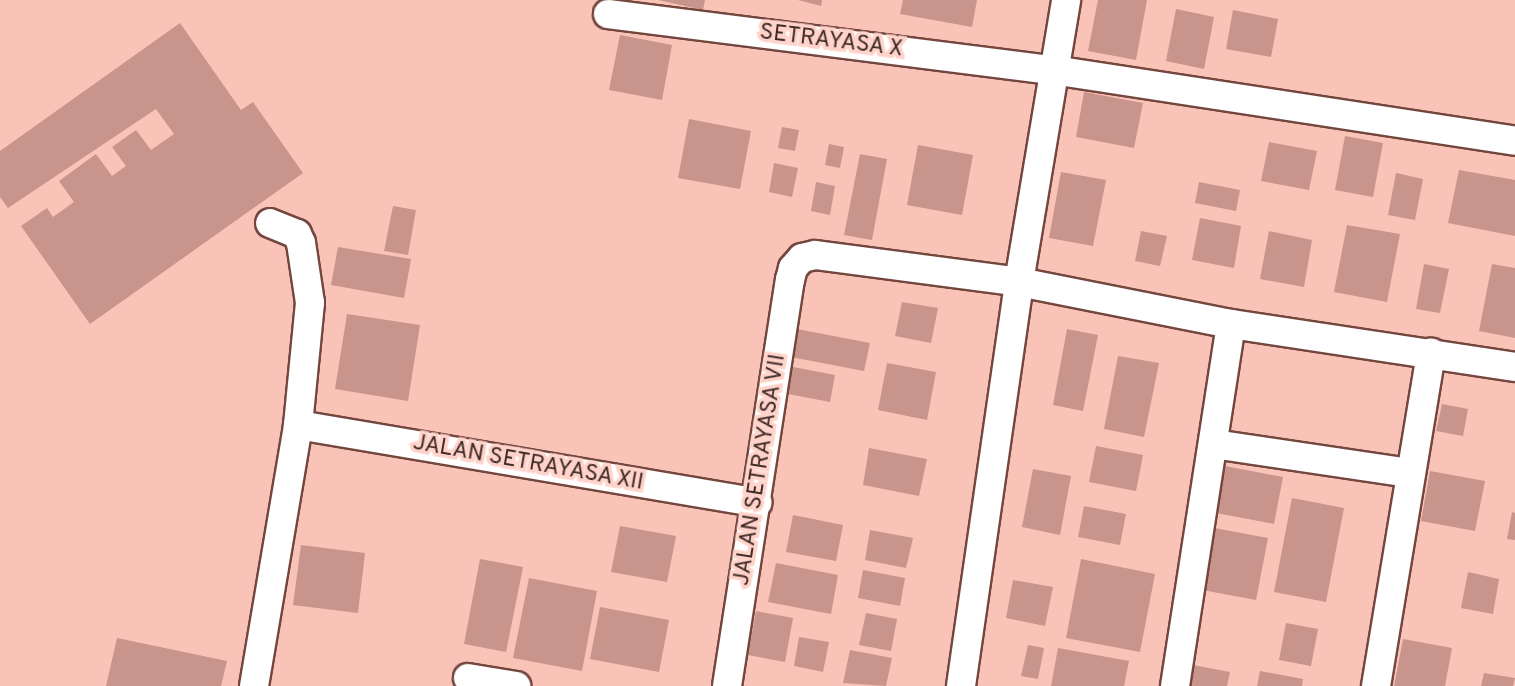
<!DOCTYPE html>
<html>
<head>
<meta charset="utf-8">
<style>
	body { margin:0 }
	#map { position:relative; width:1515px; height:686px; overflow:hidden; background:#f9c3b8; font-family:Overpass,sans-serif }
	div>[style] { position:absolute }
	.building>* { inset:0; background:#c8948b }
	.roads { filter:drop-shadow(2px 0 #73463e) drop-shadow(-2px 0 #73463e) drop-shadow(0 2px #73463e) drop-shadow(0 -2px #73463e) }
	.street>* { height:28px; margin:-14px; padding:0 14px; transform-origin:14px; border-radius:14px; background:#fff }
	span { translate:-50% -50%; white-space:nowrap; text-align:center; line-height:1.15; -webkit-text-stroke:7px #ffd3ca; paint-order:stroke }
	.street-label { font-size:23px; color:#3f2b27 }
</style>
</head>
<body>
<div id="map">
	<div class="building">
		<i style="clip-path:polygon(658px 0,705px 0,703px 10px)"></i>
		<i style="clip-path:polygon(798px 0,822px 0,821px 6px)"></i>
		<i style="clip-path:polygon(903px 0,977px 0,972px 27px,900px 14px)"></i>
		<i style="clip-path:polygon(1098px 0,1147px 0,1136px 60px,1088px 51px)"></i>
		<i style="clip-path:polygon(1176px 9px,1214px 17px,1204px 69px,1166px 61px)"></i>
		<i style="clip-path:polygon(1233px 10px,1278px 19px,1271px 57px,1226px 49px)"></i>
		<i style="clip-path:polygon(180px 23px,241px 110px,253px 102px,303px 173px,90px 324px,21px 226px,47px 208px,53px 217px,74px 202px,59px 181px,96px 154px,112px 176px,126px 166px,112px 147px,136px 130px,151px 150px,174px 134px,156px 109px,8px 208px,0 197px,0 151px)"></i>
		<i style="clip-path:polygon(620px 35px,672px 45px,662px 100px,609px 90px)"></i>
		<i style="clip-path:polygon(1084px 92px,1143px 103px,1134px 148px,1076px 137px)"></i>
		<i style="clip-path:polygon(689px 119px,751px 131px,740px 189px,678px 178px)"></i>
		<i style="clip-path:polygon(782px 127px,799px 130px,795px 151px,778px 148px)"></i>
		<i style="clip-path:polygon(1345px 136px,1383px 143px,1373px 197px,1335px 190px)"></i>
		<i style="clip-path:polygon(1269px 142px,1317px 151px,1309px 190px,1261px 181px)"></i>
		<i style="clip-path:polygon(829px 144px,844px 147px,840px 168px,825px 165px)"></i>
		<i style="clip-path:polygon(918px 145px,973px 155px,962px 215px,907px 205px)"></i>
		<i style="clip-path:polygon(860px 154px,887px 159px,872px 240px,844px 235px)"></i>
		<i style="clip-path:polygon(774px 163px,798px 168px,792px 197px,769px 192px)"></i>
		<i style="clip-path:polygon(1459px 170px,1515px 180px,1515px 236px,1448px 223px)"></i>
		<i style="clip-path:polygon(1061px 172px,1106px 180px,1093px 246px,1049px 238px)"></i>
		<i style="clip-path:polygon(1396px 173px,1423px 179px,1415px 220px,1388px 215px)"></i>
		<i style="clip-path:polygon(816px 182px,835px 186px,830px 215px,811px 211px)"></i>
		<i style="clip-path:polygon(1199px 182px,1240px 190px,1236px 211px,1195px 203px)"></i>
		<i style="clip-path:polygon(393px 206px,416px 210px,408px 255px,384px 251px)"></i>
		<i style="clip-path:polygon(1200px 218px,1241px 226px,1234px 268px,1192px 260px)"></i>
		<i style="clip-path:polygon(1347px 225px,1400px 234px,1387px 302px,1334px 292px)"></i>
		<i style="clip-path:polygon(1141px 231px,1167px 236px,1160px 266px,1135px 261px)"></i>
		<i style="clip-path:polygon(1269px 231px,1312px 240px,1304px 287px,1260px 279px)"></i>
		<i style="clip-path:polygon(338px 247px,411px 259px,404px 298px,331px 285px)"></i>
		<i style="clip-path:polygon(1424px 264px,1449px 269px,1440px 313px,1416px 309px)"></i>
		<i style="clip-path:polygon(1492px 264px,1515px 268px,1515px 338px,1479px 331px)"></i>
		<i style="clip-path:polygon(902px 302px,938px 308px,931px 343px,895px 336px)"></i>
		<i style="clip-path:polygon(347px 314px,420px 325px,408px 401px,335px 389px)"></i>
		<i style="clip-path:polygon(797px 329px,870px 343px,864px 371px,791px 357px)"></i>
		<i style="clip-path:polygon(1067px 329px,1098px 335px,1083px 411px,1053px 405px)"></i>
		<i style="clip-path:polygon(1118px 356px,1159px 363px,1144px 437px,1104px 429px)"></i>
		<i style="clip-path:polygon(887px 363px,936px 372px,927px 420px,878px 410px)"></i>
		<i style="clip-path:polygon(788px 366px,835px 375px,830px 402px,783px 393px)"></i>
		<i style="clip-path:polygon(1442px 404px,1468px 409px,1463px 436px,1436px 431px)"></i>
		<i style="clip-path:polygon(1096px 446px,1143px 455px,1136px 491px,1089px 482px)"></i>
		<i style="clip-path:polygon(869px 448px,927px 459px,919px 496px,863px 485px)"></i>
		<i style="clip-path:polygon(1225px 466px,1283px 477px,1274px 524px,1216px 513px)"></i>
		<i style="clip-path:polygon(1033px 469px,1071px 476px,1060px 535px,1022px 527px)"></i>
		<i style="clip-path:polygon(1430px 471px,1485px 481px,1475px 531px,1421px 521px)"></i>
		<i style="clip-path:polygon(1292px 498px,1344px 508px,1326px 602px,1274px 592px)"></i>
		<i style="clip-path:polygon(1084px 506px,1126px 514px,1120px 545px,1078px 537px)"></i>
		<i style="clip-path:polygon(1512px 512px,1515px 513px,1515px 540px,1507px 539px)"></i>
		<i style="clip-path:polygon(793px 515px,843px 525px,836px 561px,786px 552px)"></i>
		<i style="clip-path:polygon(620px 526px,676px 536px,667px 582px,611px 572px)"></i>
		<i style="clip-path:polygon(1209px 527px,1268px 538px,1256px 600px,1197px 589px)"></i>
		<i style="clip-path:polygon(870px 530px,913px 538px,906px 568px,865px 560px)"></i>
		<i style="clip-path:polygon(301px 545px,365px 553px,358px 613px,293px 605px)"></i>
		<i style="clip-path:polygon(480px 559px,523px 567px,506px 652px,464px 644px)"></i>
		<i style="clip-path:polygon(1081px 559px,1155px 574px,1140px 652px,1066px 638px)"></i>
		<i style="clip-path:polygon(776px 563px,838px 575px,831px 614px,768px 602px)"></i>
		<i style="clip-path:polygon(863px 570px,905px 578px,900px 606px,858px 598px)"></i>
		<i style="clip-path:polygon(1468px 572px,1499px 579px,1493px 614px,1461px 608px)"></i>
		<i style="clip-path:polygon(529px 578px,597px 591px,582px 671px,513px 658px)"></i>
		<i style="clip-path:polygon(1013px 580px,1053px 587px,1045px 626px,1006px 618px)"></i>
		<i style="clip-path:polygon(600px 607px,669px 620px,659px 672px,590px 659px)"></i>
		<i style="clip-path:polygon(756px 611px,793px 618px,785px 662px,748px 655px)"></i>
		<i style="clip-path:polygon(866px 613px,897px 619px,891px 651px,859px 645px)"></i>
		<i style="clip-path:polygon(1286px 623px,1318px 629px,1311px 666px,1279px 660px)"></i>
		<i style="clip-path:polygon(799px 637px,829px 642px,823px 672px,794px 666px)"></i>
		<i style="clip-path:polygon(117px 638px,227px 661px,221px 686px,106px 686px)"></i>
		<i style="clip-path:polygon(1403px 639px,1452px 648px,1445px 686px,1394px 686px)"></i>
		<i style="clip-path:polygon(1028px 645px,1044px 648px,1038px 679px,1021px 676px)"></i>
		<i style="clip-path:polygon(1058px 648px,1129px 661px,1124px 686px,1051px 686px)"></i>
		<i style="clip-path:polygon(850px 650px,892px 658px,886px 686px,843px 683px)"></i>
		<i style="clip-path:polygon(1193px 665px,1230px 672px,1227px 686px,1189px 686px)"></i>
		<i style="clip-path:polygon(1260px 671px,1303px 679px,1302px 686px,1257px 686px)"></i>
		<i style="clip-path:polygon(1484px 673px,1515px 678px,1513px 686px,1481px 686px)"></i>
	</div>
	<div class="roads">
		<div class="street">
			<i style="left:608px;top:14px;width:449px;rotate:7.2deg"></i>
			<i style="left:1053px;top:70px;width:467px;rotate:8.7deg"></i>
			<i style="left:298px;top:425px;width:466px;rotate:9.6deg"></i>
			<i style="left:1213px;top:444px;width:199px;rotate:8.4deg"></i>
			<i style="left:468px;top:678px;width:49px;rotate:9.5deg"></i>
			<i style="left:254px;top:686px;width:265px;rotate:-80.4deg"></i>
			<i style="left:298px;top:425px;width:123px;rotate:-84.4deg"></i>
			<i style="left:310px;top:303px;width:61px;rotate:-98.5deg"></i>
			<i style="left:301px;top:243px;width:10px;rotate:-114deg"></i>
			<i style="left:297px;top:234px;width:29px;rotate:-158deg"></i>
			<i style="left:727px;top:686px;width:411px;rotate:-81.2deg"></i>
			<i style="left:790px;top:280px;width:12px;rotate:-76deg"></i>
			<i style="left:793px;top:268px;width:13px;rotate:-48deg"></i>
			<i style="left:802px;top:258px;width:13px;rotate:-13deg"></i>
			<i style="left:815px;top:255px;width:206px;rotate:7.5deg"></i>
			<i style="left:1019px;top:282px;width:216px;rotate:11.2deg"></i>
			<i style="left:1231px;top:324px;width:287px;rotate:8.6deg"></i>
			<i style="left:961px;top:686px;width:408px;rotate:-81.8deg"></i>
			<i style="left:1019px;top:282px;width:286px;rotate:-80.5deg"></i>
			<i style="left:1175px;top:686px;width:366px;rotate:-81.2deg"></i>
			<i style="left:1376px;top:686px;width:338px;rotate:-80.6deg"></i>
		</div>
	</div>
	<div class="street-label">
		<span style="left:831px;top:42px;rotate:7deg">SETRAYASA X</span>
		<span style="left:528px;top:464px;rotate:10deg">JALAN SETRAYASA XII</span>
		<span style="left:761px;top:470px;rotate:-81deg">JALAN SETRAYASA VII</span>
	</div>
</div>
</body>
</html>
